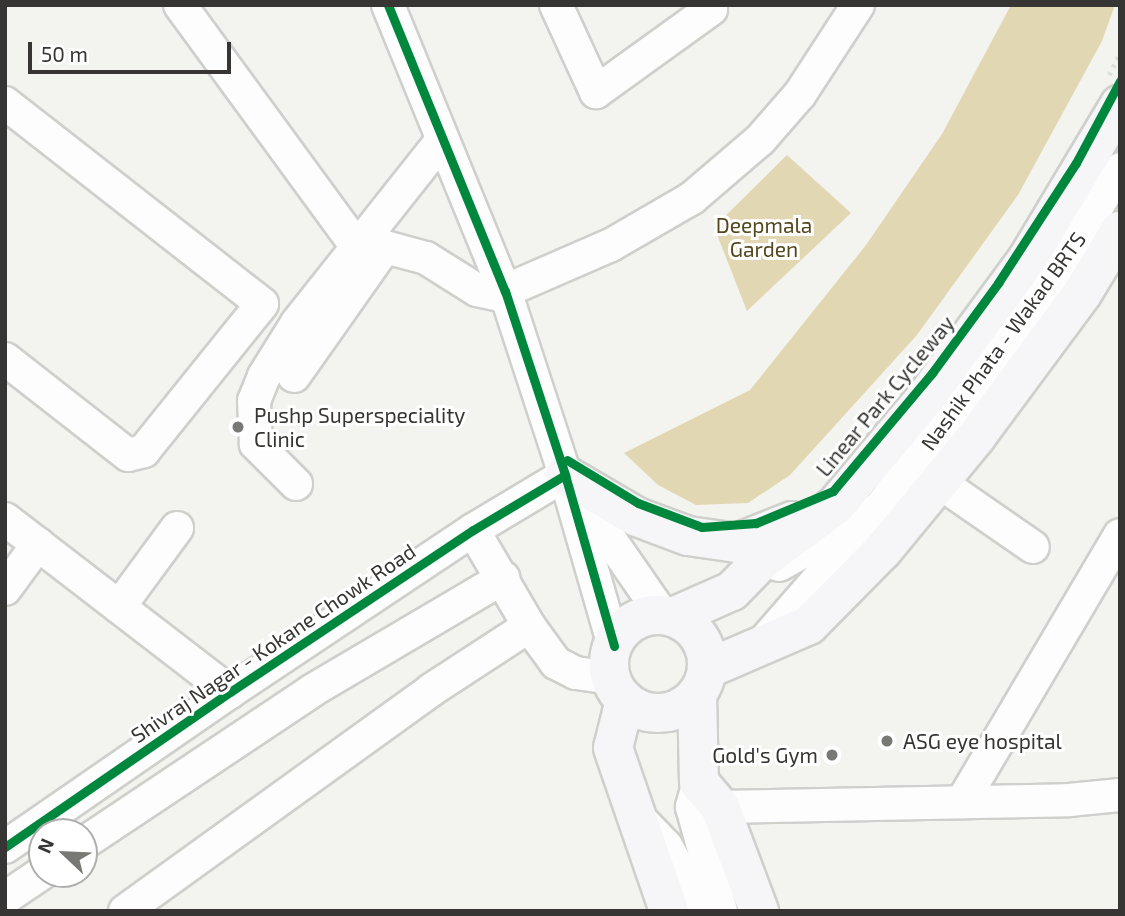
<!DOCTYPE html>
<html>
<head>
<meta charset="utf-8">
<style>
	body { margin:0 }
	#map { position:relative; width:1125px; height:916px; overflow:hidden; background:#f3f3ef; font-family:"Exo 2",sans-serif }
	div>[style] { position:absolute }
	.green>* { inset:0; background:#e1d8b3 }
	.path>* { height:4.5px; margin-top:-2.25px; transform-origin:0; background:repeating-linear-gradient(90deg,#dfdfde 0 3.5px,transparent 0 8.5px) }
	.roads { filter:drop-shadow(2px 0 #cfcfcc) drop-shadow(-2px 0 #cfcfcc) drop-shadow(0 2px #cfcfcc) drop-shadow(0 -2px #cfcfcc) }
	.minor>* { height:32px; margin:-16px; padding:0 16px; transform-origin:16px; border-radius:16px; background:#fdfdfd }
	.major>* { height:38px; margin:-19px; padding:0 19px; transform-origin:19px; border-radius:19px; background:#f6f6f8 }
	.major>.ring { margin:-19px; padding:0; box-sizing:content-box; background:none; border:38px solid #f6f6f8; border-radius:50% }
	.cycleway>* { height:9px; margin:-4.5px; padding:0 4.5px; transform-origin:4.5px; border-radius:4.5px; background:#00873e }
	.dots>* { width:19px; height:19px; translate:-50% -50%; box-sizing:border-box; border:4px solid #fff; border-radius:50% }
	span { translate:-50% -50%; white-space:nowrap; text-align:center; line-height:1.15; -webkit-text-stroke:6px #fff; paint-order:stroke }
	.park-label { font-size:21px; color:#53481d }
	.street-label { font-size:21px; color:#363533 }
	.poi-label { font-size:21px; color:#363533 }
	.left { translate:0 -50%; text-align:left }
	.right { translate:-100% -50%; text-align:right }
	.frame { position:absolute; inset:0; border:7px solid #363533; pointer-events:none }
	.north { position:absolute; left:28px; top:818px; width:70px; height:70px; box-sizing:border-box; background:#fff; border:2px solid #afaead; border-radius:50%; rotate:293deg; font-size:19px; font-weight:700; line-height:28px; text-align:center; color:#363533 }
	.north::after { content:''; display:block; margin:auto; width:24px; height:32px; background:#787875; clip-path:polygon(50% 0,100% 100%,50% 72%,0 100%) }
	.scale { position:absolute; left:28px; top:42px; width:203px; height:32px; box-sizing:border-box; border:4px solid #363533; border-top:0; padding-left:9px; font-size:21px; line-height:24px; white-space:nowrap; color:#363533; -webkit-text-stroke:5px #fff; paint-order:stroke }
</style>
</head>
<body>
<div id="map">
	<div class="green">
		<i style="clip-path:polygon(1011px 5px,1115px 5px,1102px 41px,1018px 195px,917px 335px,790px 475px,748px 503px,696px 505px,658px 485px,624px 453px,750px 390px,866px 245px,942px 134px)"></i>
		<i style="clip-path:polygon(787px 155px,851px 213px,747px 311px,714px 227px)"></i>
	</div>
	<div class="path">
		<i style="left:1109px;top:75px;width:25px;rotate:-63deg"></i>
	</div>
	<div class="roads">
		<div class="minor">
			<i style="left:180px;top:5px;width:300px;rotate:53.8deg"></i>
			<i style="left:388px;top:5px;width:309px;rotate:67.8deg"></i>
			<i style="left:505px;top:291px;width:194px;rotate:71.9deg"></i>
			<i style="left:565px;top:475px;width:178px;rotate:74deg"></i>
			<i style="left:556px;top:5px;width:96px;rotate:65.3deg"></i>
			<i style="left:596px;top:92px;width:142px;rotate:-35.8deg"></i>
			<i style="left:711px;top:9px;width:6px;rotate:-141deg"></i>
			<i style="left:5px;top:103px;width:326px;rotate:38deg"></i>
			<i style="left:262px;top:304px;width:189px;rotate:128.8deg"></i>
			<i style="left:144px;top:451px;width:16px;rotate:166deg"></i>
			<i style="left:128px;top:455px;width:156px;rotate:-142deg"></i>
			<i style="left:505px;top:291px;width:116px;rotate:-23.5deg"></i>
			<i style="left:611px;top:245px;width:94px;rotate:-30.1deg"></i>
			<i style="left:692px;top:198px;width:89px;rotate:-40.5deg"></i>
			<i style="left:760px;top:140px;width:61px;rotate:-49deg"></i>
			<i style="left:800px;top:94px;width:106px;rotate:-56.9deg"></i>
			<i style="left:294px;top:376px;width:158px;rotate:-54.8deg"></i>
			<i style="left:385px;top:247px;width:42px;rotate:15deg"></i>
			<i style="left:426px;top:258px;width:60px;rotate:32.1deg"></i>
			<i style="left:477px;top:290px;width:30px;rotate:12deg"></i>
			<i style="left:939px;top:482px;width:114px;rotate:34.7deg"></i>
			<i style="left:296px;top:484px;width:57px;rotate:-135deg"></i>
			<i style="left:256px;top:444px;width:43px;rotate:-92.7deg"></i>
			<i style="left:254px;top:401px;width:27px;rotate:-68deg"></i>
			<i style="left:264px;top:376px;width:62px;rotate:-58.1deg"></i>
			<i style="left:297px;top:323px;width:233px;rotate:-51.6deg"></i>
			<i style="left:580px;top:496px;width:146px;rotate:55.3deg"></i>
			<i style="left:880px;top:508px;width:291px;rotate:-53deg"></i>
			<i style="left:1055px;top:276px;width:125px;rotate:-58.7deg"></i>
			<i style="left:5px;top:519px;width:284px;rotate:37.6deg"></i>
			<i style="left:473px;top:530px;width:111px;rotate:59.7deg"></i>
			<i style="left:529px;top:626px;width:46px;rotate:53.9deg"></i>
			<i style="left:556px;top:663px;width:22px;rotate:27deg"></i>
			<i style="left:576px;top:673px;width:35px;rotate:8deg"></i>
			<i style="left:5px;top:589px;width:56px;rotate:-53.7deg"></i>
			<i style="left:119px;top:607px;width:98px;rotate:-53.7deg"></i>
			<i style="left:760px;top:646px;width:183px;rotate:-49deg"></i>
			<i style="left:880px;top:508px;width:116px;rotate:150.6deg"></i>
			<i style="left:699px;top:782px;width:26px;rotate:106deg"></i>
			<i style="left:692px;top:807px;width:108px;rotate:74.4deg"></i>
			<i style="left:962px;top:802px;width:310px;rotate:-59.4deg"></i>
			<i style="left:720px;top:807px;width:349px;rotate:-1.1deg"></i>
			<i style="left:1069px;top:800px;width:51px;rotate:-5.6deg"></i>
			<i style="left:641px;top:820px;width:36px;rotate:46deg"></i>
			<i style="left:666px;top:846px;width:75px;rotate:60.4deg"></i>
			<i style="left:84px;top:843px;width:275px;rotate:-33.7deg"></i>
			<i style="left:313px;top:690px;width:221px;rotate:-30.5deg"></i>
			<i style="left:5px;top:847px;width:273px;rotate:-34.6deg"></i>
			<i style="left:230px;top:692px;width:292px;rotate:-33.7deg"></i>
			<i style="left:473px;top:530px;width:107px;rotate:-30.9deg"></i>
			<i style="left:5px;top:898px;width:45px;rotate:-34deg"></i>
			<i style="left:125px;top:911px;width:377px;rotate:-35.8deg"></i>
			<i style="left:431px;top:690px;width:117px;rotate:-33.1deg"></i>
		</div>
		<div class="major">
			<i style="left:565px;top:475px;width:83px;rotate:30.3deg"></i>
			<i style="left:637px;top:517px;width:54px;rotate:20.4deg"></i>
			<i style="left:688px;top:536px;width:49px;rotate:8.1deg"></i>
			<i style="left:737px;top:543px;width:59px;rotate:-21.8deg"></i>
			<i class="ring" style="left:609px;top:615px;width:60px;height:60px"></i>
			<i style="left:673px;top:617px;width:64px;rotate:-23.8deg"></i>
			<i style="left:732px;top:591px;width:45px;rotate:-45.9deg"></i>
			<i style="left:763px;top:559px;width:89px;rotate:-36.4deg"></i>
			<i style="left:835px;top:506px;width:142px;rotate:-50.1deg"></i>
			<i style="left:926px;top:397px;width:172px;rotate:-53.7deg"></i>
			<i style="left:1028px;top:258px;width:179px;rotate:-59.1deg"></i>
			<i style="left:707px;top:669px;width:111px;rotate:-23.3deg"></i>
			<i style="left:809px;top:625px;width:105px;rotate:-45.4deg"></i>
			<i style="left:883px;top:550px;width:146px;rotate:-50.5deg"></i>
			<i style="left:976px;top:437px;width:178px;rotate:-53.5deg"></i>
			<i style="left:1082px;top:294px;width:74px;rotate:-58.9deg"></i>
			<i style="left:697px;top:694px;width:88px;rotate:88.7deg"></i>
			<i style="left:699px;top:782px;width:33px;rotate:50deg"></i>
			<i style="left:720px;top:807px;width:111px;rotate:69.4deg"></i>
			<i style="left:625px;top:700px;width:49px;rotate:104deg"></i>
			<i style="left:613px;top:748px;width:172px;rotate:71deg"></i>
		</div>
	</div>
	<div class="cycleway">
		<i style="left:388px;top:5px;width:309px;rotate:67.8deg"></i>
		<i style="left:505px;top:291px;width:194px;rotate:71.9deg"></i>
		<i style="left:565px;top:475px;width:178px;rotate:74deg"></i>
		<i style="left:567px;top:460px;width:83px;rotate:31.2deg"></i>
		<i style="left:638px;top:503px;width:68px;rotate:20.6deg"></i>
		<i style="left:702px;top:527px;width:54px;rotate:-4.2deg"></i>
		<i style="left:756px;top:523px;width:83px;rotate:-22.6deg"></i>
		<i style="left:833px;top:491px;width:154px;rotate:-50deg"></i>
		<i style="left:932px;top:373px;width:112px;rotate:-53.7deg"></i>
		<i style="left:998px;top:283px;width:143px;rotate:-57deg"></i>
		<i style="left:1076px;top:163px;width:93px;rotate:-61.8deg"></i>
		<i style="left:5px;top:847px;width:273px;rotate:-34.6deg"></i>
		<i style="left:230px;top:692px;width:292px;rotate:-33.7deg"></i>
		<i style="left:473px;top:530px;width:107px;rotate:-30.9deg"></i>
	</div>
	<div class="dots">
		<i style="left:238px;top:427px;background:#787875"></i>
		<i style="left:887px;top:741px;background:#787875"></i>
		<i style="left:832px;top:755px;background:#787875"></i>
	</div>
	<div class="park-label">
		<span style="left:764px;top:237px">Deepmala<br>Garden</span>
	</div>
	<div class="street-label">
		<span style="left:1003px;top:341px;rotate:-54deg">Nashik Phata - Wakad BRTS</span>
		<span style="left:885px;top:396px;rotate:-50deg">Linear Park Cycleway</span>
		<span style="left:273px;top:643px;rotate:-34deg">Shivraj Nagar - Kokane Chowk Road</span>
	</div>
	<div class="poi-label">
		<span class="left" style="left:254px;top:427px">Pushp Superspeciality<br>Clinic</span>
		<span class="left" style="left:903px;top:741px">ASG eye hospital</span>
		<span class="right" style="left:818px;top:755px">Gold's Gym</span>
	</div>
	<div class="frame"></div>
	<div class="north">N</div>
	<div class="scale">50 m</div>
</div>
</body>
</html>
